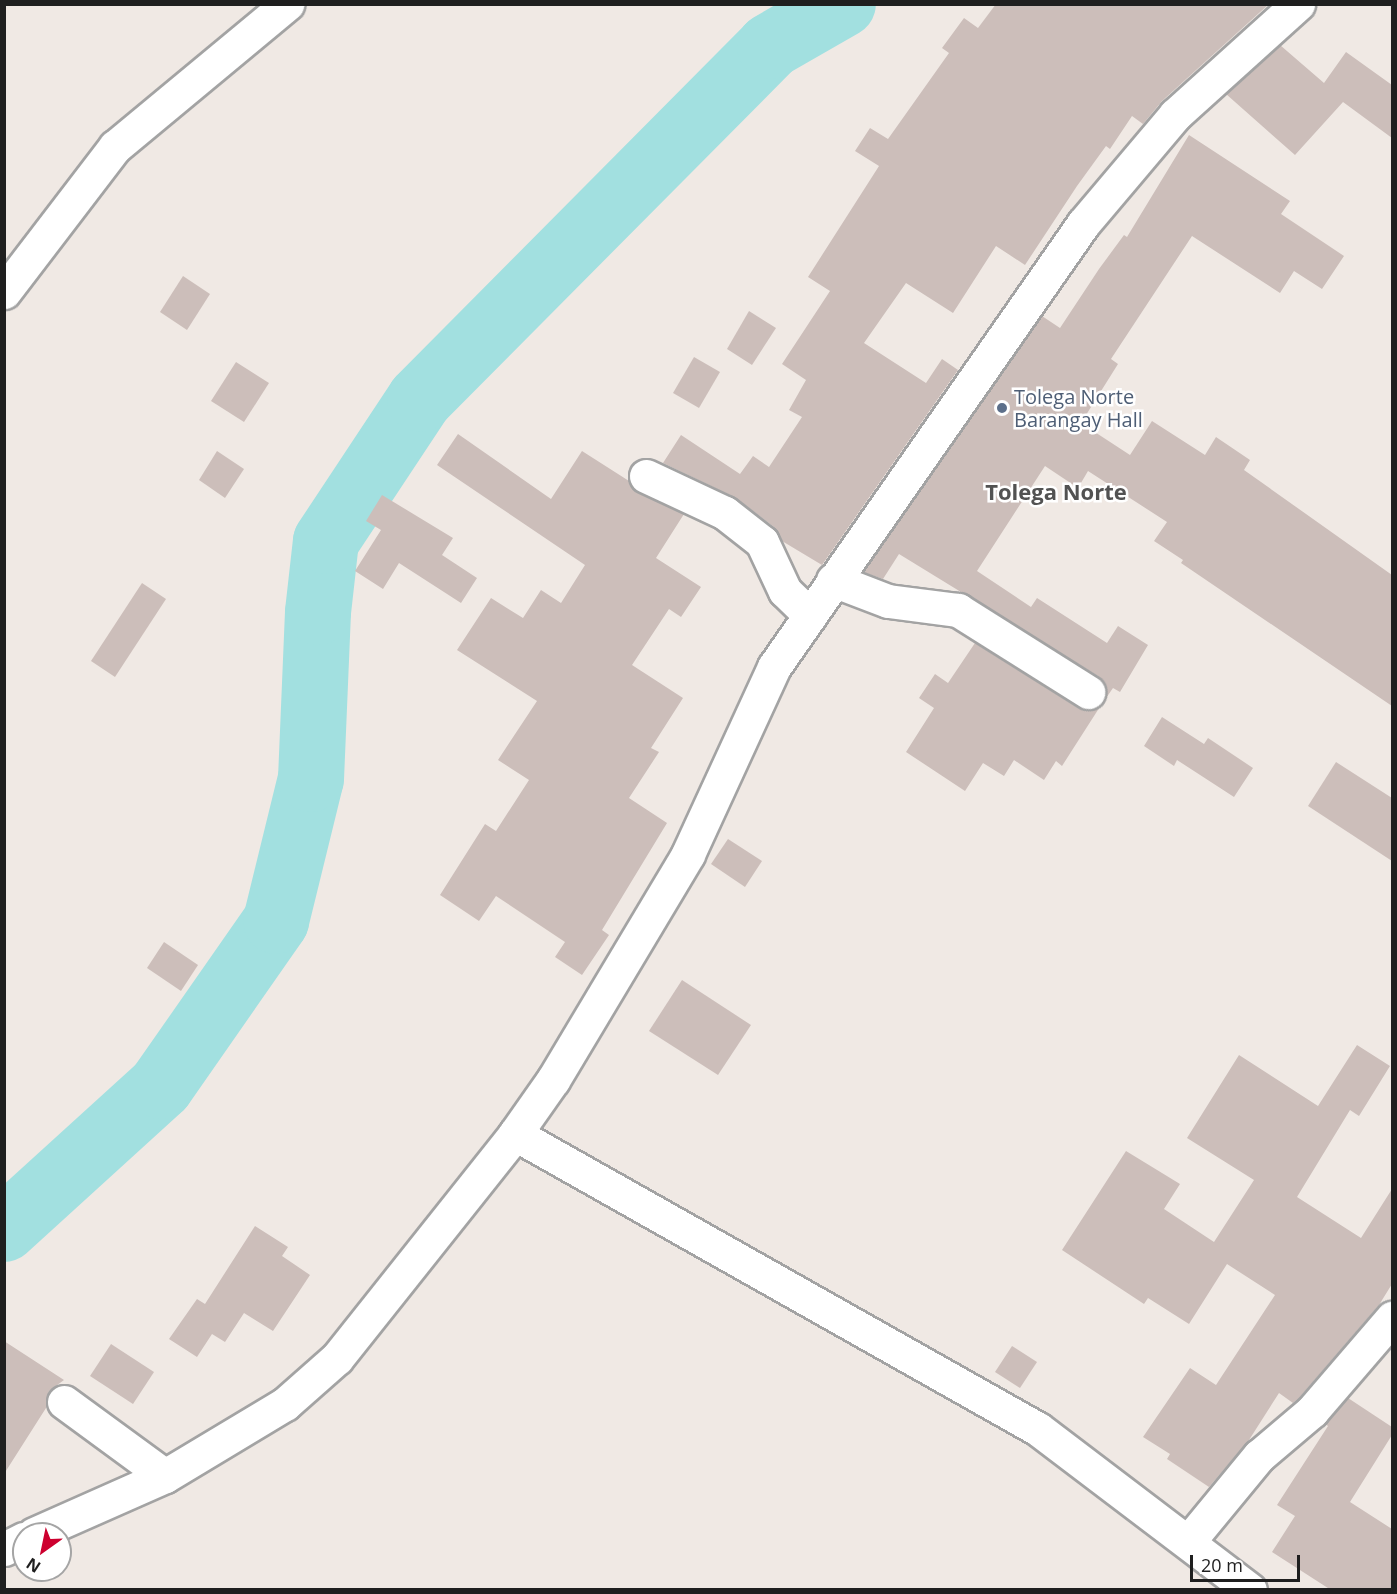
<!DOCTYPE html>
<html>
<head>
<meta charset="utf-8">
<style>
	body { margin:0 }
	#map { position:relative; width:1397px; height:1594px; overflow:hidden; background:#f0e9e4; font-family:"Open Sans",sans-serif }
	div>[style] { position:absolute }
	.river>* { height:66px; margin:-33px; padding:0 33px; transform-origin:33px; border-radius:33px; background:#a2e0e0 }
	.building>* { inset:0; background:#ccbeba }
	.roads { filter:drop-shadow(2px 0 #a3a3a3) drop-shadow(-2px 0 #a3a3a3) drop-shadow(0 2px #a3a3a3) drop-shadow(0 -2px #a3a3a3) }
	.minor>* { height:33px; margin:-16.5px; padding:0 16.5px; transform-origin:16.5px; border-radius:16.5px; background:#fff }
	.dots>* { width:16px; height:16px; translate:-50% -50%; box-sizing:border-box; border:3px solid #fff; border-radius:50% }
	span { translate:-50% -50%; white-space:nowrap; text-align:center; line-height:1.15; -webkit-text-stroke:5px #fff; paint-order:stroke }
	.service-label { font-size:20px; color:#4e5e75 }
	.left { translate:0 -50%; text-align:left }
	.quarter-label { font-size:22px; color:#525252; font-weight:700 }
	.frame { position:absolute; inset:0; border:6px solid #1f1f1f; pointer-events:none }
	.north { position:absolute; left:12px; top:1522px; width:60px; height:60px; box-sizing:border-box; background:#fff; border:2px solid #a5a5a5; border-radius:50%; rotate:213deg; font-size:16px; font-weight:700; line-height:24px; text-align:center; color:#1f1f1f }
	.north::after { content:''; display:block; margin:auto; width:21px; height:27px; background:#cd002f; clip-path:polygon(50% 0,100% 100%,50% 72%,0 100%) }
	.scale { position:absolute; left:1190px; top:1555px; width:110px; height:27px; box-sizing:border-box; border:3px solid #1f1f1f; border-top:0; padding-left:8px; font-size:18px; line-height:21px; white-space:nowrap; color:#1f1f1f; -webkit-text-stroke:4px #fff; paint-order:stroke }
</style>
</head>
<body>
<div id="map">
	<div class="river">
		<i style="left:4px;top:1229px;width:212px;rotate:-42.3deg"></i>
		<i style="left:161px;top:1086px;width:201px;rotate:-55.1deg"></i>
		<i style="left:276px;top:921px;width:146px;rotate:-76.2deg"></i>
		<i style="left:311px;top:779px;width:167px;rotate:-87.6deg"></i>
		<i style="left:318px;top:612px;width:71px;rotate:-83.6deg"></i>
		<i style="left:326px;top:541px;width:170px;rotate:-56.5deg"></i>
		<i style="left:420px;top:399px;width:497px;rotate:-45.2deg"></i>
		<i style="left:770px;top:46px;width:84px;rotate:-29.9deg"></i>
	</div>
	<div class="building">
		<i style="clip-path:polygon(996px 4px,1269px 4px,1162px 101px,1143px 124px,1132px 116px,1110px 149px,1106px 146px,1077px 186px,1025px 265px,996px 246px,953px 313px,906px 283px,864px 343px,926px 383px,942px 359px,958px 370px,822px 565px,782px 541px,774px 527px,736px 498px,663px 463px,681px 435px,740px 474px,753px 456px,769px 467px,802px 417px,789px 410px,806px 380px,782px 364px,830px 291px,808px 277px,879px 166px,855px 151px,870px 128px,888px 139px,949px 53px,942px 48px,964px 18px,978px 28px)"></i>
		<i style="clip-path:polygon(1280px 45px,1324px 83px,1346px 52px,1392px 85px,1392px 138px,1343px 102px,1295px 155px,1226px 94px)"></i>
		<i style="clip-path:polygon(1189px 135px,1290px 201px,1281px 214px,1344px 256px,1322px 289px,1294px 271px,1280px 293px,1192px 236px,1111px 359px,1118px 364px,1081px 423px,1130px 455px,1152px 421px,1205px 455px,1216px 437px,1250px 460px,1244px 470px,1392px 575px,1392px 706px,1181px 563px,1183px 560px,1154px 541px,1167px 522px,1088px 471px,1078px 488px,1045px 466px,977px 571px,1031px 607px,1037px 598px,1107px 643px,1118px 626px,1148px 645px,1120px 692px,1113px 688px,1104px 701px,1105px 684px,1098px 676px,899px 554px,883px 579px,863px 572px,1042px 316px,1060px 328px,1099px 269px,1124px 235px,1127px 237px)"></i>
		<i style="clip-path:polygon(183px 276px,210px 294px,187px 330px,160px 312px)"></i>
		<i style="clip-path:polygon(749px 311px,776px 328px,752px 365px,727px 349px)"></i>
		<i style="clip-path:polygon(694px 357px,720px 372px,699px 408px,673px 393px)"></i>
		<i style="clip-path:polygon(236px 362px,269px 383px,244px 422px,211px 401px)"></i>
		<i style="clip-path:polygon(458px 434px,551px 499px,582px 451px,629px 481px,638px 493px,684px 514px,656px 558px,701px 587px,681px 617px,669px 609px,632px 665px,683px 698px,651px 748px,659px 752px,629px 798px,667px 823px,602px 930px,609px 935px,582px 975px,555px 957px,565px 942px,496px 896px,479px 921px,440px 895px,485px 824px,496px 831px,529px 780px,498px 760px,537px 701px,457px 650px,491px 598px,523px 618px,541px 590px,561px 603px,585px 565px,437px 465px)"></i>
		<i style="clip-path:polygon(217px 451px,244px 469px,225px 498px,199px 480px)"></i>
		<i style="clip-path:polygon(382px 495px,453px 538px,442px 555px,477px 578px,461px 603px,399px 563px,383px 589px,355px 571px,381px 530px,366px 521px)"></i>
		<i style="clip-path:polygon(142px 583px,166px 599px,115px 677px,91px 661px)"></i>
		<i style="clip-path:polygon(975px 643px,1078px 708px,1088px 711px,1103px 702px,1062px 766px,1056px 761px,1044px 780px,1014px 760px,1004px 776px,983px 763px,965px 791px,906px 752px,934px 708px,919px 698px,935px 674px,948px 683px)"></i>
		<i style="clip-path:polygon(1162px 717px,1204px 744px,1208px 738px,1253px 768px,1234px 797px,1177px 760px,1174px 766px,1144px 746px)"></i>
		<i style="clip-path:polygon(1336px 762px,1392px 798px,1392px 861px,1308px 806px)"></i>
		<i style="clip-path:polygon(728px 839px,762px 861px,745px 887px,711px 864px)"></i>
		<i style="clip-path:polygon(164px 942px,198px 965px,181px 991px,147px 968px)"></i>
		<i style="clip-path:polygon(682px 980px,751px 1025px,718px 1075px,649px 1031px)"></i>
		<i style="clip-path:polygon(1357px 1045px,1390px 1066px,1359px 1116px,1350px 1110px,1297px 1197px,1361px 1238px,1392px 1189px,1392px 1284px,1379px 1305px,1299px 1398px,1293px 1403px,1279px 1393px,1249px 1440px,1209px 1487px,1167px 1459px,1170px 1454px,1143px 1437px,1190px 1368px,1216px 1385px,1275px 1295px,1227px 1264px,1189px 1324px,1148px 1298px,1144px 1304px,1062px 1250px,1126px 1151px,1180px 1184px,1164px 1209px,1214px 1242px,1254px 1180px,1187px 1138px,1239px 1055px,1318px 1106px)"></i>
		<i style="clip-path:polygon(255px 1226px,288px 1247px,282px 1256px,310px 1275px,273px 1331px,244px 1313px,225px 1342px,212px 1334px,197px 1357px,169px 1339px,197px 1299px,205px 1304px)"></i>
		<i style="clip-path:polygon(4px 1341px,64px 1380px,49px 1391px,46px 1408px,4px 1474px)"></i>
		<i style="clip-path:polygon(111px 1344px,154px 1372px,133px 1404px,90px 1376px)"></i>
		<i style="clip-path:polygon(1012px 1346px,1037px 1362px,1020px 1388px,995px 1372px)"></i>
		<i style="clip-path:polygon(1348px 1398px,1392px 1427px,1392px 1435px,1350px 1502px,1392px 1529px,1392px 1590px,1331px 1590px,1272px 1552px,1295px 1516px,1277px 1505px,1328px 1426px,1325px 1424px)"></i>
	</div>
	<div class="roads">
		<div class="minor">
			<i style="left:4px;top:292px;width:183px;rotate:-52.6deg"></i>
			<i style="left:115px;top:147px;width:224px;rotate:-39.7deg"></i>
			<i style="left:646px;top:476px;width:87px;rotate:25.1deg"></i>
			<i style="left:725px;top:513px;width:47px;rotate:38.1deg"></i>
			<i style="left:762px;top:542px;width:54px;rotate:64.9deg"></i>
			<i style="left:785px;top:591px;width:35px;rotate:44deg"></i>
			<i style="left:833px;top:580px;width:59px;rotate:20.9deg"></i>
			<i style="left:888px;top:601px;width:71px;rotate:7.3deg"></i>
			<i style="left:958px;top:610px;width:154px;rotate:32.2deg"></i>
			<i style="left:515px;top:1134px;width:600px;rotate:29.43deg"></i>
			<i style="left:1038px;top:1429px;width:266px;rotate:37.2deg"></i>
			<i style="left:64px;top:1402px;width:125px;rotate:36.2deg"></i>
			<i style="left:34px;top:1534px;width:143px;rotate:-23.9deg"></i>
			<i style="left:165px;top:1476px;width:140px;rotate:-31deg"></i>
			<i style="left:285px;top:1404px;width:69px;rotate:-41.5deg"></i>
			<i style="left:337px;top:1358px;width:286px;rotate:-51.5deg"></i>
			<i style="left:515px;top:1134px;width:66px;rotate:-54.9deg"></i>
			<i style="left:553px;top:1080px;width:263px;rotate:-59.1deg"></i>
			<i style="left:688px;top:854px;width:206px;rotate:-65.3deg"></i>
			<i style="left:774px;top:667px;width:540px;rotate:-55.1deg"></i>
			<i style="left:1083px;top:224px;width:143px;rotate:-49.8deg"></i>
			<i style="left:1175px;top:115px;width:166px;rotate:-42.1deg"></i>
			<i style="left:1188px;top:1542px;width:112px;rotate:-50.5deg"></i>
			<i style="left:1259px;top:1456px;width:70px;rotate:-40.3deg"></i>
			<i style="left:1312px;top:1411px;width:123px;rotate:-49.3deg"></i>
			<i style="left:4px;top:1549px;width:22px;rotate:-27deg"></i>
		</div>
	</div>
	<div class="dots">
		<i style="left:1002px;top:408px;background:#5c6f8a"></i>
	</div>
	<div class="service-label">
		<span class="left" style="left:1014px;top:408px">Tolega Norte<br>Barangay Hall</span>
	</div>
	<div class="quarter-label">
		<span style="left:1056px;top:492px">Tolega Norte</span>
	</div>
	<div class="frame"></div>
	<div class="north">N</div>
	<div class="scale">20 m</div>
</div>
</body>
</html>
